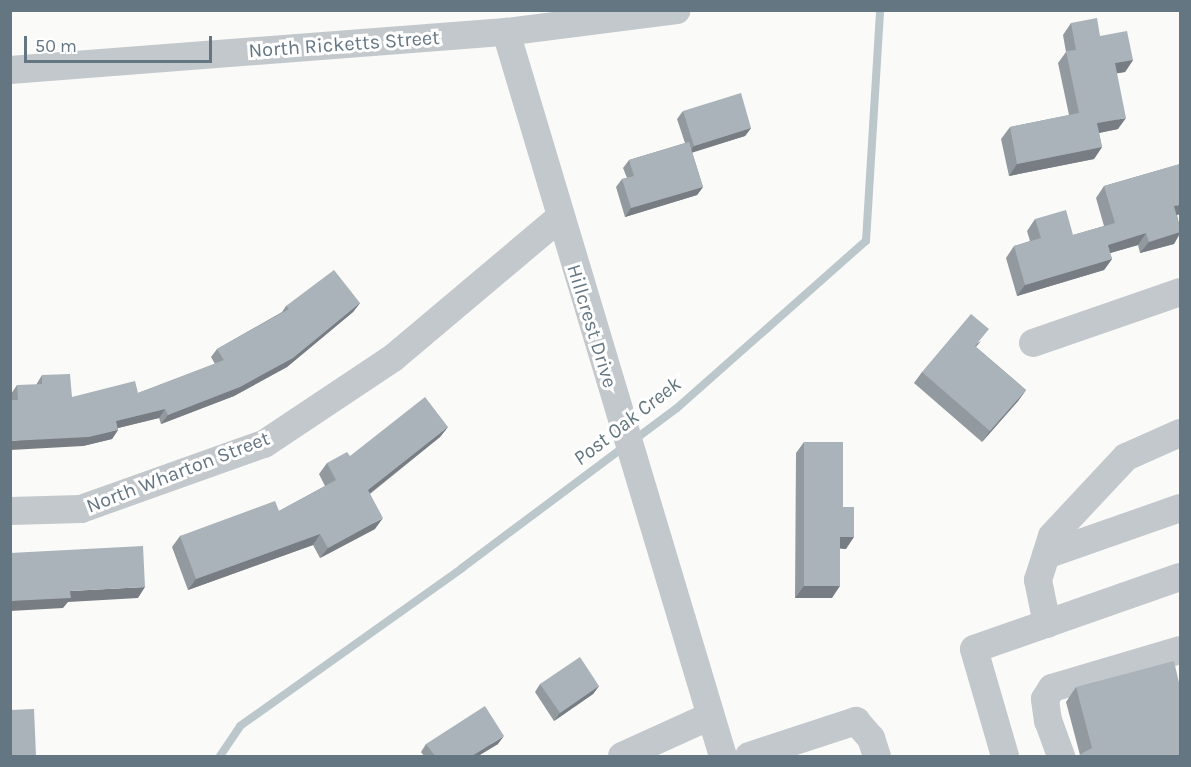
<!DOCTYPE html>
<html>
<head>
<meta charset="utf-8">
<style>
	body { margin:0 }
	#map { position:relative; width:1191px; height:767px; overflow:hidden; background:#fafaf8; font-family:Karla,sans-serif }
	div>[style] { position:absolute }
	.stream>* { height:8px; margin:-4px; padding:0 4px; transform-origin:4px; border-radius:4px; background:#bbc7cb }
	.minor>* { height:28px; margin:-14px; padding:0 14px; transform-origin:14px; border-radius:14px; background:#c3c8cc }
	.wall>* { inset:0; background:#929a9f }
	.shaded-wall>* { inset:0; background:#777d82 }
	.building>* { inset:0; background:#aab3b9 }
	span { translate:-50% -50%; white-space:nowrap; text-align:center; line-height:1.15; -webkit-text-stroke:6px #fff; paint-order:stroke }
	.street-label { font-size:20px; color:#657683 }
	.water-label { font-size:21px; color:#60757c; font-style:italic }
	.frame { position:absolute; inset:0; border:12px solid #657683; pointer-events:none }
	.scale { position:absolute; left:24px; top:36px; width:188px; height:27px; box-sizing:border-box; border:3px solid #657683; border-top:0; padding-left:8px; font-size:18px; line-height:21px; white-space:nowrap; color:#657683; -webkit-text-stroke:4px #fff; paint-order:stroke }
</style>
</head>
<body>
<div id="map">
	<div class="stream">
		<i style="left:634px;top:440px;width:54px;rotate:-36.7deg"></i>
		<i style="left:677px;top:408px;width:252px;rotate:-41.5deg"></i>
		<i style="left:866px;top:241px;width:231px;rotate:-86.5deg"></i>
		<i style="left:220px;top:756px;width:36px;rotate:-56deg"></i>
		<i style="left:240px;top:726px;width:272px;rotate:-35.4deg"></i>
		<i style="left:462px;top:568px;width:202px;rotate:-36.8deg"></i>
	</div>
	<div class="minor">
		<i style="left:506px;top:32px;width:756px;rotate:73.32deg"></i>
		<i style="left:10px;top:70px;width:497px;rotate:-4.4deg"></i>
		<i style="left:506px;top:32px;width:172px;rotate:-7.3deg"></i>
		<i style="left:1033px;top:343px;width:156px;rotate:-19.1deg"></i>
		<i style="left:10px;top:511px;width:71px;rotate:-1.6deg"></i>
		<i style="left:81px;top:509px;width:194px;rotate:-19.6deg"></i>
		<i style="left:264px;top:444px;width:155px;rotate:-33.7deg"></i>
		<i style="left:393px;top:358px;width:217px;rotate:-40.1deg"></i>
		<i style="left:1046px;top:555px;width:142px;rotate:-19.3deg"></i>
		<i style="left:1047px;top:624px;width:45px;rotate:-101.6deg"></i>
		<i style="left:1038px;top:580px;width:46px;rotate:-72.3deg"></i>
		<i style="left:1052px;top:536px;width:108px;rotate:-46.9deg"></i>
		<i style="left:1126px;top:457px;width:59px;rotate:-24deg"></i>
		<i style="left:622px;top:756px;width:97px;rotate:-24.4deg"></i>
		<i style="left:749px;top:756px;width:113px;rotate:-18.1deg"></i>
		<i style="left:856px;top:721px;width:23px;rotate:49deg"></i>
		<i style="left:871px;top:738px;width:19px;rotate:72deg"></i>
		<i style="left:1005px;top:756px;width:111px;rotate:-106.2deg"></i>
		<i style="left:974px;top:649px;width:218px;rotate:-19.3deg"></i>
		<i style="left:1061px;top:756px;width:37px;rotate:-110deg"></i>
		<i style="left:1048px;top:721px;width:22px;rotate:-98deg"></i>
		<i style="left:1045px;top:699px;width:13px;rotate:-58deg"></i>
		<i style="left:1052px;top:688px;width:134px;rotate:-16.5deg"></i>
	</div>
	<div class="wall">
		<i style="clip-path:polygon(1071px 23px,1100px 36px,1133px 60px,1125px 72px,1117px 73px,1118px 129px,1099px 133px,1102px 147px,1094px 159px,1009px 176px,1001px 139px,1010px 127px,1069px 115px,1058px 63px,1066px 52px,1063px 35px)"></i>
		<i style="clip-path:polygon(683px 111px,751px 128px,745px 136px,692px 152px,703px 187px,697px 195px,625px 217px,616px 187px,622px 179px,627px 178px,623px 168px,629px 160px,685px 143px,677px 119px)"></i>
		<i style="clip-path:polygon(1180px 164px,1180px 214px,1177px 215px,1180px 228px,1180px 234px,1174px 244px,1140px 253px,1138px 245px,1110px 253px,1112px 259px,1104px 270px,1017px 296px,1006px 258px,1014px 246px,1030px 241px,1027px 231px,1035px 219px,1073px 235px,1104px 226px,1096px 198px,1104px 186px)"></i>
		<i style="clip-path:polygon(360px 303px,353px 312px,287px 367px,234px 396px,161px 424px,159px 418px,118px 428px,118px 430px,112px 439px,83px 446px,11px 400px,11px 394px,17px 385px,36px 385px,42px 375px,72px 397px,138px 393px,215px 364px,211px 357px,217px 349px,282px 312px,286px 306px)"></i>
		<i style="clip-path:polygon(981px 341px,976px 347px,1026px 390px,1018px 401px,982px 442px,914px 383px,922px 372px)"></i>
		<i style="clip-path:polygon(448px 427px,440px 437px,370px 494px,375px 529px,320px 558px,313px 545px,188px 590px,172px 547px,180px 536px,279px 511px,325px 486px,319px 474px,327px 463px)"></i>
		<i style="clip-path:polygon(804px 442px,843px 507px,846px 549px,840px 548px,832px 598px,795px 598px,796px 453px)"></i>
		<i style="clip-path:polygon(540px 684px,599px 686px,593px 694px,554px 721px,535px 692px)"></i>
		<i style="clip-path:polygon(1076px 687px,1180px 756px,1080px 755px,1066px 702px)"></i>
		<i style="clip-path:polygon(426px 744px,498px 744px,478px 756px,424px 756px,421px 752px)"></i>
	</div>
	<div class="shaded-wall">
		<i style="clip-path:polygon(1133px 60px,1125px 72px,1107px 75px,1115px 63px)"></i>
		<i style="clip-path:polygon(1126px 118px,1118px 129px,1089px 135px,1097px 123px)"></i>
		<i style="clip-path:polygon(751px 128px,745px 136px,688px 154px,694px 146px)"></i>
		<i style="clip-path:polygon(1102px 147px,1094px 159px,1009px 176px,1017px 164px)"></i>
		<i style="clip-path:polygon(703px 187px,697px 195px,625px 217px,631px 208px)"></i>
		<i style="clip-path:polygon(1180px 205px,1180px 214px,1166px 218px,1174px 206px)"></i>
		<i style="clip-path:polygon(1180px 232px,1174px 244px,1140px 253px,1149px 242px)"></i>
		<i style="clip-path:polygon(1146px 233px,1138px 245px,1100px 256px,1108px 245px)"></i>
		<i style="clip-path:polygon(1112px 259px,1104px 270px,1017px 296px,1025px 285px)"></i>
		<i style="clip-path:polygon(360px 303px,353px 312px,287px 367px,234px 396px,161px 424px,168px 415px)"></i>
		<i style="clip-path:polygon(1026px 390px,1018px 401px,982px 442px,990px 431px)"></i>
		<i style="clip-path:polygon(165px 409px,159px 418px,110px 430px,116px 421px)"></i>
		<i style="clip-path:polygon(448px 427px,440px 437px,360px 501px,368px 490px)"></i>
		<i style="clip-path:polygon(118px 430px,112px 439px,83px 446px,10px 450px,10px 441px)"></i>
		<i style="clip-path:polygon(383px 518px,375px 529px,320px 558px,328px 548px)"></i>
		<i style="clip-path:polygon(320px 534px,313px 545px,188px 590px,196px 579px)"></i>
		<i style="clip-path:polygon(840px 537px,854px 537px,846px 549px,832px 548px)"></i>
		<i style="clip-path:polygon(804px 586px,840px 586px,832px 598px,795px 598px)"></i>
		<i style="clip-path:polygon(145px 587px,138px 598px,68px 602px,63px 608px,10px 611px,10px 601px,70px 591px)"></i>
		<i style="clip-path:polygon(599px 686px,593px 694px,554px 721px,560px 713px)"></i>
		<i style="clip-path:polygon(504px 736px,498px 744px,478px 756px,472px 756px)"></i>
	</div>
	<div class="building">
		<i style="clip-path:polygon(1097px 18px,1100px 36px,1127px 31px,1133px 60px,1115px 63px,1126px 118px,1097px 123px,1102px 147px,1017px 164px,1010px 127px,1079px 113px,1066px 51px,1076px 50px,1071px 23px)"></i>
		<i style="clip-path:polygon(741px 93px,751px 128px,694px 146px,683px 111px)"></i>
		<i style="clip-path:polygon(689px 142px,703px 187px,631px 208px,622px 179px,634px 176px,629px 160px)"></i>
		<i style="clip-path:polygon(1180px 164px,1180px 205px,1174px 206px,1180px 228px,1180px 232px,1149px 242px,1146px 233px,1108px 245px,1112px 259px,1025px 285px,1014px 246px,1041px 238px,1035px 219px,1066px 210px,1073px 235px,1115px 223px,1104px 186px)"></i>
		<i style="clip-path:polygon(334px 270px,360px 303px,293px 358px,240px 387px,168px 415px,165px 409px,116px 421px,118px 430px,89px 437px,10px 441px,10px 400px,18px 400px,17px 385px,42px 384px,42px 375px,70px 374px,72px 397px,135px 381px,138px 393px,224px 360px,217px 349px,289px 309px,286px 306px)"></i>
		<i style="clip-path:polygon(971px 314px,989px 329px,975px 346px,1026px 390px,990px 431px,922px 372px)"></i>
		<i style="clip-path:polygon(425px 397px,448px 427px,368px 490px,383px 518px,328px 548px,320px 534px,196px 579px,180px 536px,275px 501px,279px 511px,336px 480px,327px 463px,347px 452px,350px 456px)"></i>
		<i style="clip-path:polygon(804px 442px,843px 442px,843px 507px,854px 507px,854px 537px,840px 537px,840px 586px,804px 586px)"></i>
		<i style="clip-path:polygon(143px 546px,145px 587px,70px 591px,71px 598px,10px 601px,10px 553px)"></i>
		<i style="clip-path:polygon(580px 657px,599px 686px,560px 713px,540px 684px)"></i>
		<i style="clip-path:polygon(1174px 661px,1180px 687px,1180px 756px,1077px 756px,1092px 748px,1076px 687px)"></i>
		<i style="clip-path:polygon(485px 706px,504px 736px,472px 756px,435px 756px,426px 744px)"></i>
		<i style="clip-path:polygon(34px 709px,36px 756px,10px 756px,10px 710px)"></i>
	</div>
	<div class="street-label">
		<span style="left:344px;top:44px;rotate:-4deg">North Ricketts Street</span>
		<span style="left:592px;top:326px;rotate:73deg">Hillcrest Drive</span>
		<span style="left:178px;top:472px;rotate:-21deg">North Wharton Street</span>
	</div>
	<div class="water-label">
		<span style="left:627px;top:421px;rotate:-38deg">Post Oak Creek</span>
	</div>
	<div class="frame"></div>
	<div class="scale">50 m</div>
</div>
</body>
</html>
